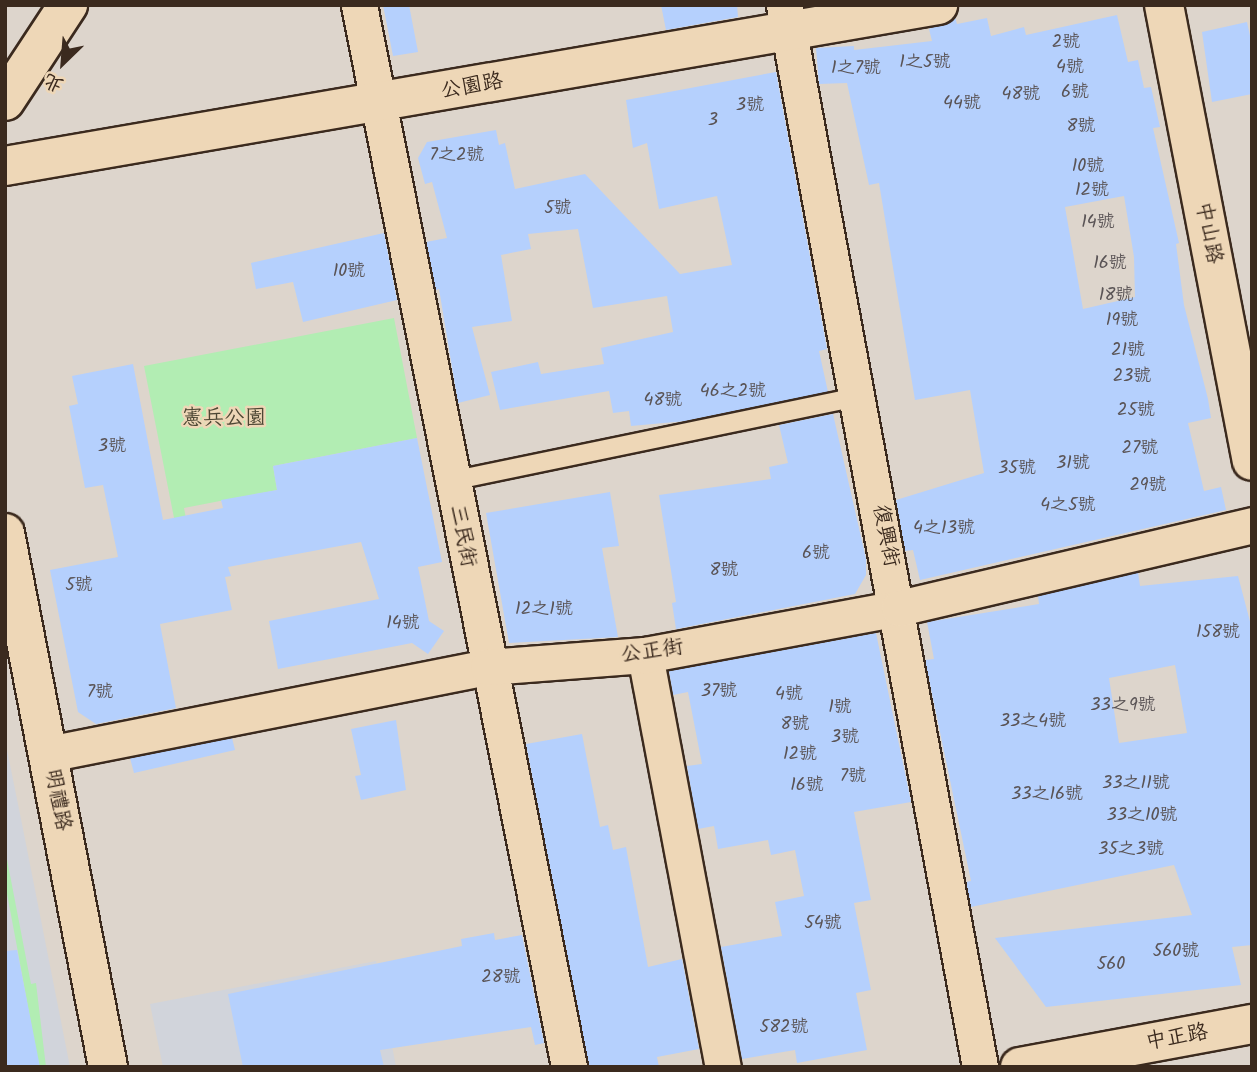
<!DOCTYPE html>
<html>
<head>
<meta charset="utf-8">
<style>
	body { margin:0 }
	#map { position:relative; width:1257px; height:1072px; overflow:hidden; background:#ddd5cc; font-family:Kalam,"LXGW WenKai TC",sans-serif }
	div>[style] { position:absolute }
	.built>* { inset:0; background:#d1d4db }
	.green>* { inset:0; background:#b2edb3 }
	.building>* { inset:0; background:#b5d0fd }
	.roads { filter:drop-shadow(2px 0 #3b2a1e) drop-shadow(-2px 0 #3b2a1e) drop-shadow(0 2px #3b2a1e) drop-shadow(0 -2px #3b2a1e) }
	.service>* { height:18px; margin:-9px; padding:0 9px; transform-origin:9px; border-radius:9px; background:#eed7b7 }
	.minor>* { height:35px; margin:-17.5px; padding:0 17.5px; transform-origin:17.5px; border-radius:17.5px; background:#eed7b7 }
	.tertiary>* { height:38px; margin:-19px; padding:0 19px; transform-origin:19px; border-radius:19px; background:#eed7b7 }
	.primary>* { height:38px; margin:-19px; padding:0 19px; transform-origin:19px; border-radius:19px; background:#eed7b7 }
	span { translate:-50% -50%; white-space:nowrap; text-align:center; line-height:1.15; -webkit-text-stroke:5px #eed7b7; paint-order:stroke }
	.number-label { font-size:18px; color:#5a5456 }
	.number-label span { -webkit-text-stroke-width:0 }
	.street-label { font-size:21px; color:#3b2a1e }
	.park-label { font-size:21px; color:#4d4734 }
	.frame { position:absolute; inset:0; border:7px solid #3b2a1e; pointer-events:none }
	.north { position:absolute; left:28px; top:28px; width:70px; height:70px; -webkit-text-stroke:5px #eed7b7; paint-order:stroke; rotate:205deg; font-size:19px; font-weight:700; line-height:28px; text-align:center; color:#3b2a1e }
	.north::after { content:''; display:block; margin:auto; width:24px; height:32px; background:#3b2a1e; clip-path:polygon(50% 0,100% 100%,50% 72%,0 100%) }
</style>
</head>
<body>
<div id="map">
	<div class="built">
		<i style="clip-path:polygon(5px 740px,22px 824px,70px 1067px,5px 1067px)"></i>
		<i style="clip-path:polygon(376px 961px,396px 1067px,163px 1067px,150px 1004px)"></i>
	</div>
	<div class="green">
		<i style="clip-path:polygon(394px 318px,417px 438px,273px 466px,277px 490px,184px 508px,190px 540px,176px 528px,144px 366px)"></i>
		<i style="clip-path:polygon(5px 849px,31px 984px,36px 983px,46px 1067px,39px 1067px,17px 947px,5px 883px)"></i>
	</div>
	<div class="building">
		<i style="clip-path:polygon(383px 5px,409px 5px,418px 52px,393px 56px)"></i>
		<i style="clip-path:polygon(661px 5px,737px 5px,738px 17px,666px 30px)"></i>
		<i style="clip-path:polygon(evenodd,1117px 15px,1128px 62px,1138px 60px,1144px 88px,1151px 87px,1160px 127px,1153px 128px,1179px 243px,1176px 244px,1184px 305px,1208px 399px,1211px 418px,1188px 423px,1204px 491px,1221px 487px,1226px 510px,920px 580px,913px 550px,905px 551px,896px 500px,984px 473px,970px 390px,915px 400px,879px 183px,869px 185px,847px 83px,819px 84px,816px 48px,854px 46px,854px 50px,932px 41px,929px 29px,955px 17px,957px 24px,987px 18px,991px 36px,1024px 27px,1026px 35px,1117px 15px,1124px 196px,1134px 257px,1135px 297px,1083px 309px,1065px 207px,1124px 196px)"></i>
		<i style="clip-path:polygon(1247px 22px,1252px 45px,1252px 94px,1212px 102px,1202px 32px)"></i>
		<i style="clip-path:polygon(776px 72px,827px 349px,819px 351px,828px 392px,686px 421px,631px 426px,629px 411px,613px 413px,609px 391px,500px 410px,491px 372px,538px 362px,541px 374px,604px 364px,601px 348px,673px 332px,667px 296px,593px 308px,578px 229px,528px 234px,531px 249px,501px 255px,512px 321px,472px 327px,490px 395px,458px 403px,439px 289px,436px 290px,426px 242px,447px 238px,432px 182px,425px 184px,418px 158px,427px 142px,496px 130px,499px 145px,505px 143px,515px 189px,585px 174px,680px 274px,732px 265px,717px 196px,659px 209px,647px 143px,633px 148px,626px 100px)"></i>
		<i style="clip-path:polygon(384px 233px,397px 300px,303px 322px,293px 282px,256px 289px,251px 263px)"></i>
		<i style="clip-path:polygon(133px 364px,163px 520px,223px 508px,221px 500px,277px 490px,273px 466px,417px 438px,442px 562px,418px 567px,429px 621px,444px 631px,428px 654px,412px 643px,278px 669px,269px 621px,379px 599px,361px 542px,228px 567px,231px 576px,225px 577px,232px 610px,160px 624px,176px 708px,96px 724px,78px 712px,50px 570px,118px 557px,103px 485px,85px 488px,69px 406px,78px 404px,72px 376px)"></i>
		<i style="clip-path:polygon(833px 414px,866px 559px,866px 575px,855px 594px,676px 629px,672px 603px,676px 602px,659px 495px,771px 479px,769px 467px,788px 463px,779px 425px)"></i>
		<i style="clip-path:polygon(610px 492px,619px 546px,602px 548px,618px 637px,509px 643px,486px 513px)"></i>
		<i style="clip-path:polygon(evenodd,1138px 572px,1140px 586px,1238px 576px,1252px 629px,1252px 945px,1232px 947px,1241px 985px,1046px 1007px,995px 938px,1192px 915px,1174px 865px,971px 907px,966px 882px,971px 881px,925px 660px,934px 659px,927px 622px,1039px 604px,1038px 596px,1138px 572px,1175px 665px,1187px 733px,1119px 743px,1109px 678px,1175px 665px)"></i>
		<i style="clip-path:polygon(876px 633px,911px 802px,854px 812px,871px 900px,854px 903px,871px 990px,856px 993px,867px 1050px,797px 1063px,795px 1050px,742px 1059px,721px 947px,782px 936px,775px 902px,804px 896px,795px 850px,771px 855px,768px 840px,718px 849px,714px 826px,698px 829px,687px 766px,702px 764px,688px 692px,673px 695px,669px 671px)"></i>
		<i style="clip-path:polygon(396px 720px,406px 790px,361px 800px,355px 776px,361px 775px,351px 729px)"></i>
		<i style="clip-path:polygon(582px 734px,600px 827px,608px 825px,613px 850px,626px 847px,648px 967px,682px 959px,699px 1049px,657px 1057px,659px 1067px,589px 1067px,526px 744px)"></i>
		<i style="clip-path:polygon(232px 738px,235px 750px,134px 773px,130px 758px)"></i>
		<i style="clip-path:polygon(494px 933px,495px 940px,522px 935px,544px 1043px,535px 1045px,531px 1027px,380px 1050px,384px 1067px,243px 1067px,228px 994px,462px 946px,461px 939px)"></i>
		<i style="clip-path:polygon(17px 950px,40px 1067px,5px 1067px,5px 951px)"></i>
	</div>
	<div class="roads">
		<div class="service">
			<i style="left:451px;top:481px;width:416px;rotate:-11.7deg"></i>
		</div>
		<div class="minor">
			<i style="left:359px;top:5px;width:1083px;rotate:78.81deg"></i>
			<i style="left:784px;top:5px;width:1080px;rotate:79.54deg"></i>
			<i style="left:645px;top:655px;width:419px;rotate:79.3deg"></i>
			<i style="left:48px;top:754px;width:449px;rotate:-11.2deg"></i>
			<i style="left:488px;top:667px;width:157px;rotate:-4.4deg"></i>
			<i style="left:645px;top:655px;width:258px;rotate:-10.5deg"></i>
			<i style="left:899px;top:608px;width:363px;rotate:-13.2deg"></i>
		</div>
		<div class="tertiary">
			<i style="left:1164px;top:5px;width:464px;rotate:79.1deg"></i>
			<i style="left:5px;top:101px;width:115px;rotate:-56.7deg"></i>
			<i style="left:5px;top:166px;width:947px;rotate:-9.79deg"></i>
			<i style="left:5px;top:533px;width:544px;rotate:79.08deg"></i>
		</div>
		<div class="primary">
			<i style="left:1020px;top:1067px;width:236px;rotate:-10.5deg"></i>
		</div>
	</div>
	<div class="number-label">
		<span style="left:1066px;top:43px">2號</span>
		<span style="left:925px;top:63px">1之5號</span>
		<span style="left:1070px;top:68px">4號</span>
		<span style="left:856px;top:69px">1之7號</span>
		<span style="left:1075px;top:93px">6號</span>
		<span style="left:1021px;top:95px">48號</span>
		<span style="left:962px;top:104px">44號</span>
		<span style="left:750px;top:106px">3號</span>
		<span style="left:713px;top:121px">3</span>
		<span style="left:1081px;top:127px">8號</span>
		<span style="left:457px;top:156px">7之2號</span>
		<span style="left:1088px;top:167px">10號</span>
		<span style="left:1092px;top:191px">12號</span>
		<span style="left:558px;top:209px">5號</span>
		<span style="left:1098px;top:223px">14號</span>
		<span style="left:1110px;top:264px">16號</span>
		<span style="left:349px;top:272px">10號</span>
		<span style="left:1116px;top:296px">18號</span>
		<span style="left:1122px;top:321px">19號</span>
		<span style="left:1128px;top:351px">21號</span>
		<span style="left:1132px;top:377px">23號</span>
		<span style="left:733px;top:392px">46之2號</span>
		<span style="left:663px;top:401px">48號</span>
		<span style="left:1136px;top:411px">25號</span>
		<span style="left:112px;top:447px">3號</span>
		<span style="left:1140px;top:449px">27號</span>
		<span style="left:1073px;top:464px">31號</span>
		<span style="left:1017px;top:469px">35號</span>
		<span style="left:1148px;top:486px">29號</span>
		<span style="left:1068px;top:506px">4之5號</span>
		<span style="left:944px;top:529px">4之13號</span>
		<span style="left:816px;top:554px">6號</span>
		<span style="left:724px;top:571px">8號</span>
		<span style="left:79px;top:586px">5號</span>
		<span style="left:544px;top:610px">12之1號</span>
		<span style="left:403px;top:624px">14號</span>
		<span style="left:1218px;top:633px">158號</span>
		<span style="left:719px;top:692px">37號</span>
		<span style="left:100px;top:693px">7號</span>
		<span style="left:789px;top:695px">4號</span>
		<span style="left:1123px;top:706px">33之9號</span>
		<span style="left:840px;top:708px">1號</span>
		<span style="left:1033px;top:722px">33之4號</span>
		<span style="left:795px;top:725px">8號</span>
		<span style="left:845px;top:738px">3號</span>
		<span style="left:800px;top:755px">12號</span>
		<span style="left:853px;top:777px">7號</span>
		<span style="left:1136px;top:784px">33之11號</span>
		<span style="left:807px;top:786px">16號</span>
		<span style="left:1047px;top:795px">33之16號</span>
		<span style="left:1142px;top:816px">33之10號</span>
		<span style="left:1131px;top:850px">35之3號</span>
		<span style="left:823px;top:924px">54號</span>
		<span style="left:1176px;top:952px">560號</span>
		<span style="left:1111px;top:965px">560</span>
		<span style="left:501px;top:978px">28號</span>
		<span style="left:784px;top:1028px">582號</span>
	</div>
	<div class="street-label">
		<span style="left:472px;top:87px;rotate:-10deg">公園路</span>
		<span style="left:1208px;top:233px;rotate:79deg">中山路</span>
		<span style="left:462px;top:536px;rotate:79deg">三民街</span>
		<span style="left:885px;top:536px;rotate:79deg">復興街</span>
		<span style="left:652px;top:652px;rotate:-8deg">公正街</span>
		<span style="left:57px;top:800px;rotate:79deg">明禮路</span>
		<span style="left:1177px;top:1038px;rotate:-10deg">中正路</span>
	</div>
	<div class="park-label">
		<span style="left:224px;top:419px">憲兵公園</span>
	</div>
	<div class="frame"></div>
	<div class="north">北</div>
</div>
</body>
</html>
